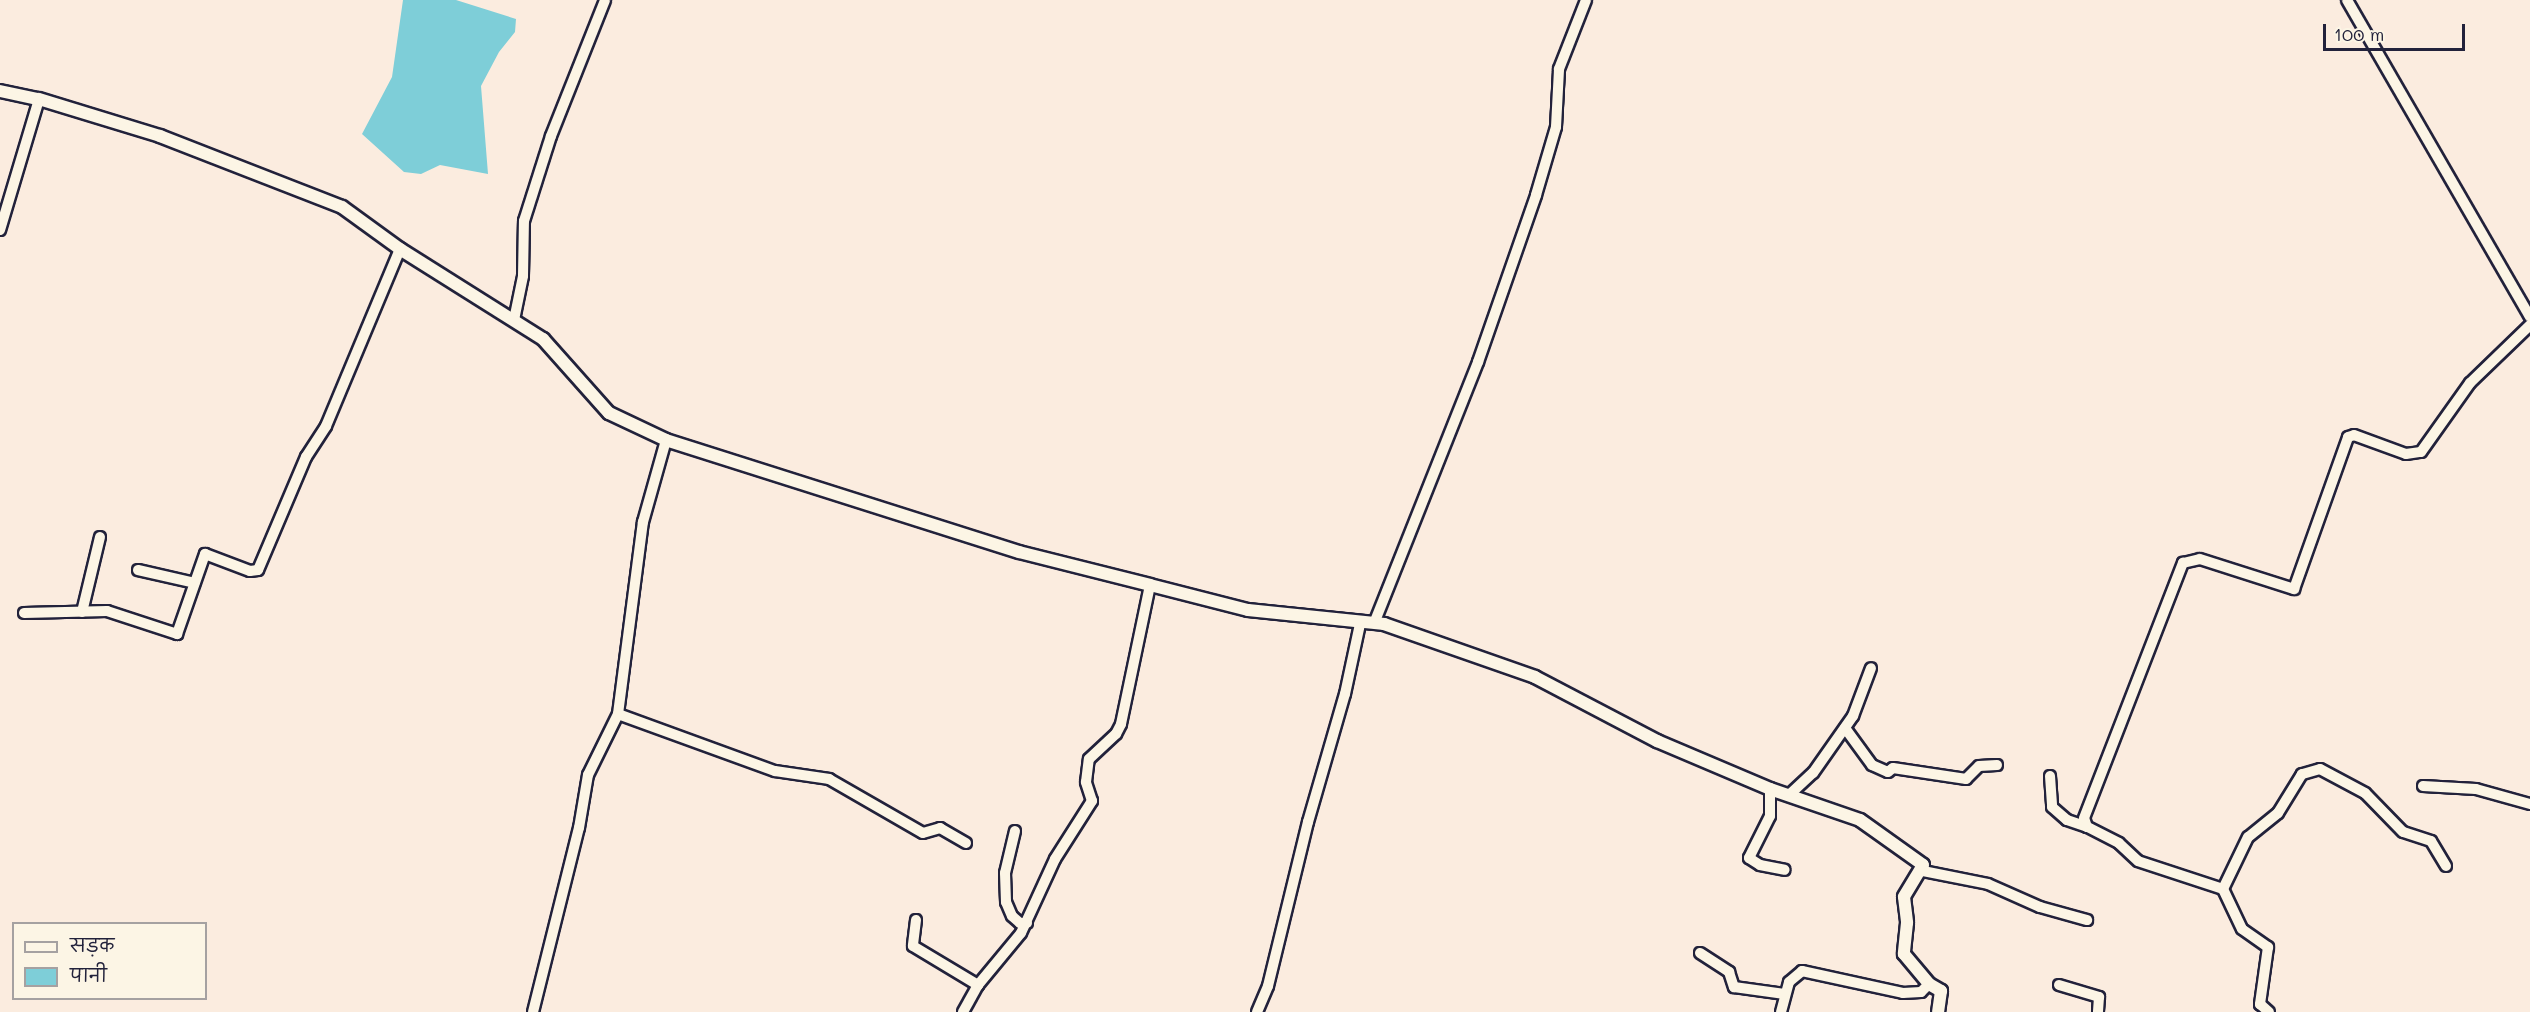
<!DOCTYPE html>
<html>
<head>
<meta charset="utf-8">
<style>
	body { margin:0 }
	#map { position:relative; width:2530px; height:1012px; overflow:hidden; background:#fbecdf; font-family:Mali,"Playpen Sans Deva",sans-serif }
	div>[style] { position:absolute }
	.water>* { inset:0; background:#7eced8 }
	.roads { filter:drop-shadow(2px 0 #22223b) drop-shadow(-2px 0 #22223b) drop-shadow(0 2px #22223b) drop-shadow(0 -2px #22223b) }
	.minor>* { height:10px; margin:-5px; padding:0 5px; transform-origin:5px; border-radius:5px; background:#fcf5e5 }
	.tertiary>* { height:12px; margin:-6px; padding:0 6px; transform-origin:6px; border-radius:6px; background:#fcf5e5 }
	span { translate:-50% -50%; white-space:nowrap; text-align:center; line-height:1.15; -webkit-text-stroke:4.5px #fcf5e5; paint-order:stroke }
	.legend { position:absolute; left:12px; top:922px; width:195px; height:78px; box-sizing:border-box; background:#fcf5e5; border:2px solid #a5a1a1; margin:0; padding:8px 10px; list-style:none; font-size:18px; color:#22223b }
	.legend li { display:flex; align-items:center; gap:12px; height:30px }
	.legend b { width:30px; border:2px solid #a5a1a1 }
	.scale { position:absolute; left:2323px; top:24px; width:142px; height:27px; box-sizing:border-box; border:3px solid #22223b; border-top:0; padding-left:8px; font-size:18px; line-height:21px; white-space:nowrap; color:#22223b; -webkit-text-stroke:4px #fcf5e5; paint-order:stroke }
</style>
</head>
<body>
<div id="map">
	<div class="water">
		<i style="clip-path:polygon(403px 0,456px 0,516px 19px,515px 32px,499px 52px,481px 86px,488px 174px,440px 165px,421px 174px,404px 172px,362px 134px,392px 77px)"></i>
	</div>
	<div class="roads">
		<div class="minor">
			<i style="left:2347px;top:0;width:366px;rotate:60deg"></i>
			<i style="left:0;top:230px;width:137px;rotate:-73.4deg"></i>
			<i style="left:514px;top:320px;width:45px;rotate:-78.4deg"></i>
			<i style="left:523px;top:276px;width:55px;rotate:-89deg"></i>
			<i style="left:524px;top:221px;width:89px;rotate:-72.4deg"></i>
			<i style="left:551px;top:136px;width:146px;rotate:-68.3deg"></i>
			<i style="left:138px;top:570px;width:58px;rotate:12.8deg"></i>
			<i style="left:82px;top:612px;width:77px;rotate:-76.5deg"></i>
			<i style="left:24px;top:613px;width:83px;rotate:-1.4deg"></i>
			<i style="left:107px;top:611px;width:74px;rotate:18.2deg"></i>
			<i style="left:177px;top:634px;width:85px;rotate:-70.7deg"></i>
			<i style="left:205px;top:554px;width:48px;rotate:20.7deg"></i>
			<i style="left:250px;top:571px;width:8px;rotate:-7deg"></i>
			<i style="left:258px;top:570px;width:123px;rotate:-67deg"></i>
			<i style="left:306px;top:457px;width:37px;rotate:-57deg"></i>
			<i style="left:326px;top:426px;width:192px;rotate:-67.3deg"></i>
			<i style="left:1375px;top:621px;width:279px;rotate:-68.3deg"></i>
			<i style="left:1478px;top:362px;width:177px;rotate:-70.8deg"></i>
			<i style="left:1536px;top:195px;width:71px;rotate:-73.6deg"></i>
			<i style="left:1556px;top:127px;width:58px;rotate:-87deg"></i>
			<i style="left:1559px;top:69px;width:74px;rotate:-68.6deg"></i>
			<i style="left:618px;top:714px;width:167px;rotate:20deg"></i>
			<i style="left:775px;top:771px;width:55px;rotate:8.4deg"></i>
			<i style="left:829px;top:779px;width:108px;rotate:29.9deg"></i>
			<i style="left:923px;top:833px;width:18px;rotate:-16deg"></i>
			<i style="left:940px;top:828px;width:30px;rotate:30deg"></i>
			<i style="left:1845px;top:728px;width:46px;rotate:53.9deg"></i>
			<i style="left:1872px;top:765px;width:17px;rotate:24deg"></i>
			<i style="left:1888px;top:772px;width:6px;rotate:-39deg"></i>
			<i style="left:1893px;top:768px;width:74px;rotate:8.6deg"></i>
			<i style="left:1966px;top:779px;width:18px;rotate:-45deg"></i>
			<i style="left:1979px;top:766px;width:18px;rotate:-3deg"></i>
			<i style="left:2050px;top:776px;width:31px;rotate:86deg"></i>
			<i style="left:2052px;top:807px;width:20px;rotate:41deg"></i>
			<i style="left:2067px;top:820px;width:21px;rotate:19deg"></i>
			<i style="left:2423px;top:786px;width:53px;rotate:3.2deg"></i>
			<i style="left:2476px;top:789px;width:56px;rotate:15.5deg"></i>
			<i style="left:1770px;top:789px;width:27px;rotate:90deg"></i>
			<i style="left:1770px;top:816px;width:47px;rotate:116.6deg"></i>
			<i style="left:1749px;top:858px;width:13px;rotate:32deg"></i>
			<i style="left:1760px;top:865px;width:25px;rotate:11deg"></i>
			<i style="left:1789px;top:795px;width:33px;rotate:-43deg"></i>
			<i style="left:1813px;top:773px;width:70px;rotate:-54.9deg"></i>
			<i style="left:1853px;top:716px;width:51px;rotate:-69.4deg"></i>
			<i style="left:1015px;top:831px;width:43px;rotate:103.4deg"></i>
			<i style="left:1005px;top:873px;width:29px;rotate:88deg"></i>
			<i style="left:1006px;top:902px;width:15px;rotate:67deg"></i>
			<i style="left:1012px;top:916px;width:11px;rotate:41deg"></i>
			<i style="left:1020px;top:923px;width:7px"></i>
			<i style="left:2446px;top:866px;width:29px;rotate:-121deg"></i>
			<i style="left:2431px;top:841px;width:29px;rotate:-162deg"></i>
			<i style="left:2403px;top:832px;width:54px;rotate:-134.3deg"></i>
			<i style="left:2365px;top:793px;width:51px;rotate:-151.9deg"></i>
			<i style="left:2320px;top:769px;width:19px;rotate:164deg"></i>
			<i style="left:2302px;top:774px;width:46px;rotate:121.6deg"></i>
			<i style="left:2278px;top:813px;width:38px;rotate:141deg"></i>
			<i style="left:2248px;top:837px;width:58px;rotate:115.7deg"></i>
			<i style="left:2223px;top:889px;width:89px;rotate:-161.8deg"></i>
			<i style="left:2138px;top:861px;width:26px;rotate:-137deg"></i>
			<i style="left:2119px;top:843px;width:36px;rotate:-153deg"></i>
			<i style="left:2087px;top:827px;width:9px;rotate:-108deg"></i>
			<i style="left:2084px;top:818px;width:274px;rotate:-68.8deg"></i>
			<i style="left:2183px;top:563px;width:17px;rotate:-13deg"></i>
			<i style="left:2200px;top:559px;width:99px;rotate:17.7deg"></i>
			<i style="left:2294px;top:589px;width:161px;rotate:-70.4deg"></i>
			<i style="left:2348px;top:437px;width:6px;rotate:-18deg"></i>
			<i style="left:2354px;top:435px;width:55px;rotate:20.1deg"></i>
			<i style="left:2406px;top:454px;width:15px;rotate:-8deg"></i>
			<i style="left:2421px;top:452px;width:85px;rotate:-54.6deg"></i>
			<i style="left:2470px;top:383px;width:83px;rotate:-44deg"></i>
			<i style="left:1923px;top:871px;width:66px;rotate:11.3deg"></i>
			<i style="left:1988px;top:884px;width:57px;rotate:23.9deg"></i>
			<i style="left:2040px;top:907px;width:49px;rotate:15.5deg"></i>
			<i style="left:2223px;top:889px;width:44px;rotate:64.6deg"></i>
			<i style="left:2242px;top:929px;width:32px;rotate:35deg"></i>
			<i style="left:2268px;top:947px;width:58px;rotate:98deg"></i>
			<i style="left:2260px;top:1004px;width:12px;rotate:42deg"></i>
			<i style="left:916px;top:920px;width:26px;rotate:97deg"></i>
			<i style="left:913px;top:946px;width:76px;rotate:31deg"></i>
			<i style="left:1700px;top:953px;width:35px;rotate:33deg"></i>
			<i style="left:1729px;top:972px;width:16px;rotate:72deg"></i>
			<i style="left:1734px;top:987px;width:51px;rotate:7.8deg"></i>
			<i style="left:2059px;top:985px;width:42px;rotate:16.7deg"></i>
			<i style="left:2099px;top:997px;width:15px;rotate:94deg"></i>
			<i style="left:533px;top:1012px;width:190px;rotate:-76deg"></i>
			<i style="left:579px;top:828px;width:54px;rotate:-80.4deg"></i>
			<i style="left:588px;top:775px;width:68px;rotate:-63.8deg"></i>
			<i style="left:618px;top:714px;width:194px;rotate:-82.6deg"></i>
			<i style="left:643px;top:522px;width:85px;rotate:-74.3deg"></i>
			<i style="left:963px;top:1012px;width:31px;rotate:-61deg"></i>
			<i style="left:978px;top:985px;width:67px;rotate:-50.4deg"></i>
			<i style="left:1021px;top:933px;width:81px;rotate:-65.3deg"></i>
			<i style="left:1055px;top:859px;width:69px;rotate:-57.5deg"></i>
			<i style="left:1092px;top:801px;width:20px;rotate:-108deg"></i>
			<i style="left:1086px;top:782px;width:23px;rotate:-83deg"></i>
			<i style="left:1089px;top:759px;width:37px;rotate:-43deg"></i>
			<i style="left:1116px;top:734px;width:11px;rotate:-63deg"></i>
			<i style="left:1121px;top:724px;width:142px;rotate:-78.2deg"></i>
			<i style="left:1257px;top:1012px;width:28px;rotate:-67deg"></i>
			<i style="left:1268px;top:986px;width:169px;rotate:-76.3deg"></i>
			<i style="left:1308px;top:822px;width:133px;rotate:-73.9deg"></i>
			<i style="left:1345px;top:694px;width:72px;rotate:-77.9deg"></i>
			<i style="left:1781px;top:1012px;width:31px;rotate:-75deg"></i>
			<i style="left:1789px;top:982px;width:17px;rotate:-40deg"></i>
			<i style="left:1802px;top:971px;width:103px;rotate:12.3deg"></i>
			<i style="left:1903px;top:993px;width:18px;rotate:-3deg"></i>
			<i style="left:1921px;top:992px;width:11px;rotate:-45deg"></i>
		</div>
		<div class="tertiary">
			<i style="left:0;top:91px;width:40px;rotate:12deg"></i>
			<i style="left:39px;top:99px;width:127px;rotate:17deg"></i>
			<i style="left:160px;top:136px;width:195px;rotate:21.3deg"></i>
			<i style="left:342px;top:207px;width:72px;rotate:35.9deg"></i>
			<i style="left:400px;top:249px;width:169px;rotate:32.2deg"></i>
			<i style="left:543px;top:339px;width:99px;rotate:48.3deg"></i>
			<i style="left:609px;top:413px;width:63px;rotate:25.3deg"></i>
			<i style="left:666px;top:440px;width:370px;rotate:17.6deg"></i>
			<i style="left:1019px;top:552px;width:135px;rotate:14.1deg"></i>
			<i style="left:1150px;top:585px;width:101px;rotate:14.3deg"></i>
			<i style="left:1248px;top:610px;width:137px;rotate:5.9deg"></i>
			<i style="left:1384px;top:624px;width:160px;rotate:19.3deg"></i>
			<i style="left:1535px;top:677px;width:138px;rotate:27.7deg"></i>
			<i style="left:1657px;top:741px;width:123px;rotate:23deg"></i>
			<i style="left:1770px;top:789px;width:95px;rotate:19deg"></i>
			<i style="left:1860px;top:820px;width:77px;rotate:35.5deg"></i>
			<i style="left:1923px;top:865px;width:37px;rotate:121deg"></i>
			<i style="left:1904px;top:897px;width:26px;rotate:83deg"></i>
			<i style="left:1907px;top:923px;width:31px;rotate:96deg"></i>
			<i style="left:1904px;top:954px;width:39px;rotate:50deg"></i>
			<i style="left:1929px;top:984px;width:14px;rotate:30deg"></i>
			<i style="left:1941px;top:991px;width:21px;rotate:98deg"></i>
		</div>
	</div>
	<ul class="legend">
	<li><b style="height:8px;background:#fcf5e5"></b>सड़क</li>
	<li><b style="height:16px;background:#7eced8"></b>पानी</li>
	</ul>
	<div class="scale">100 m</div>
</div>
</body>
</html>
